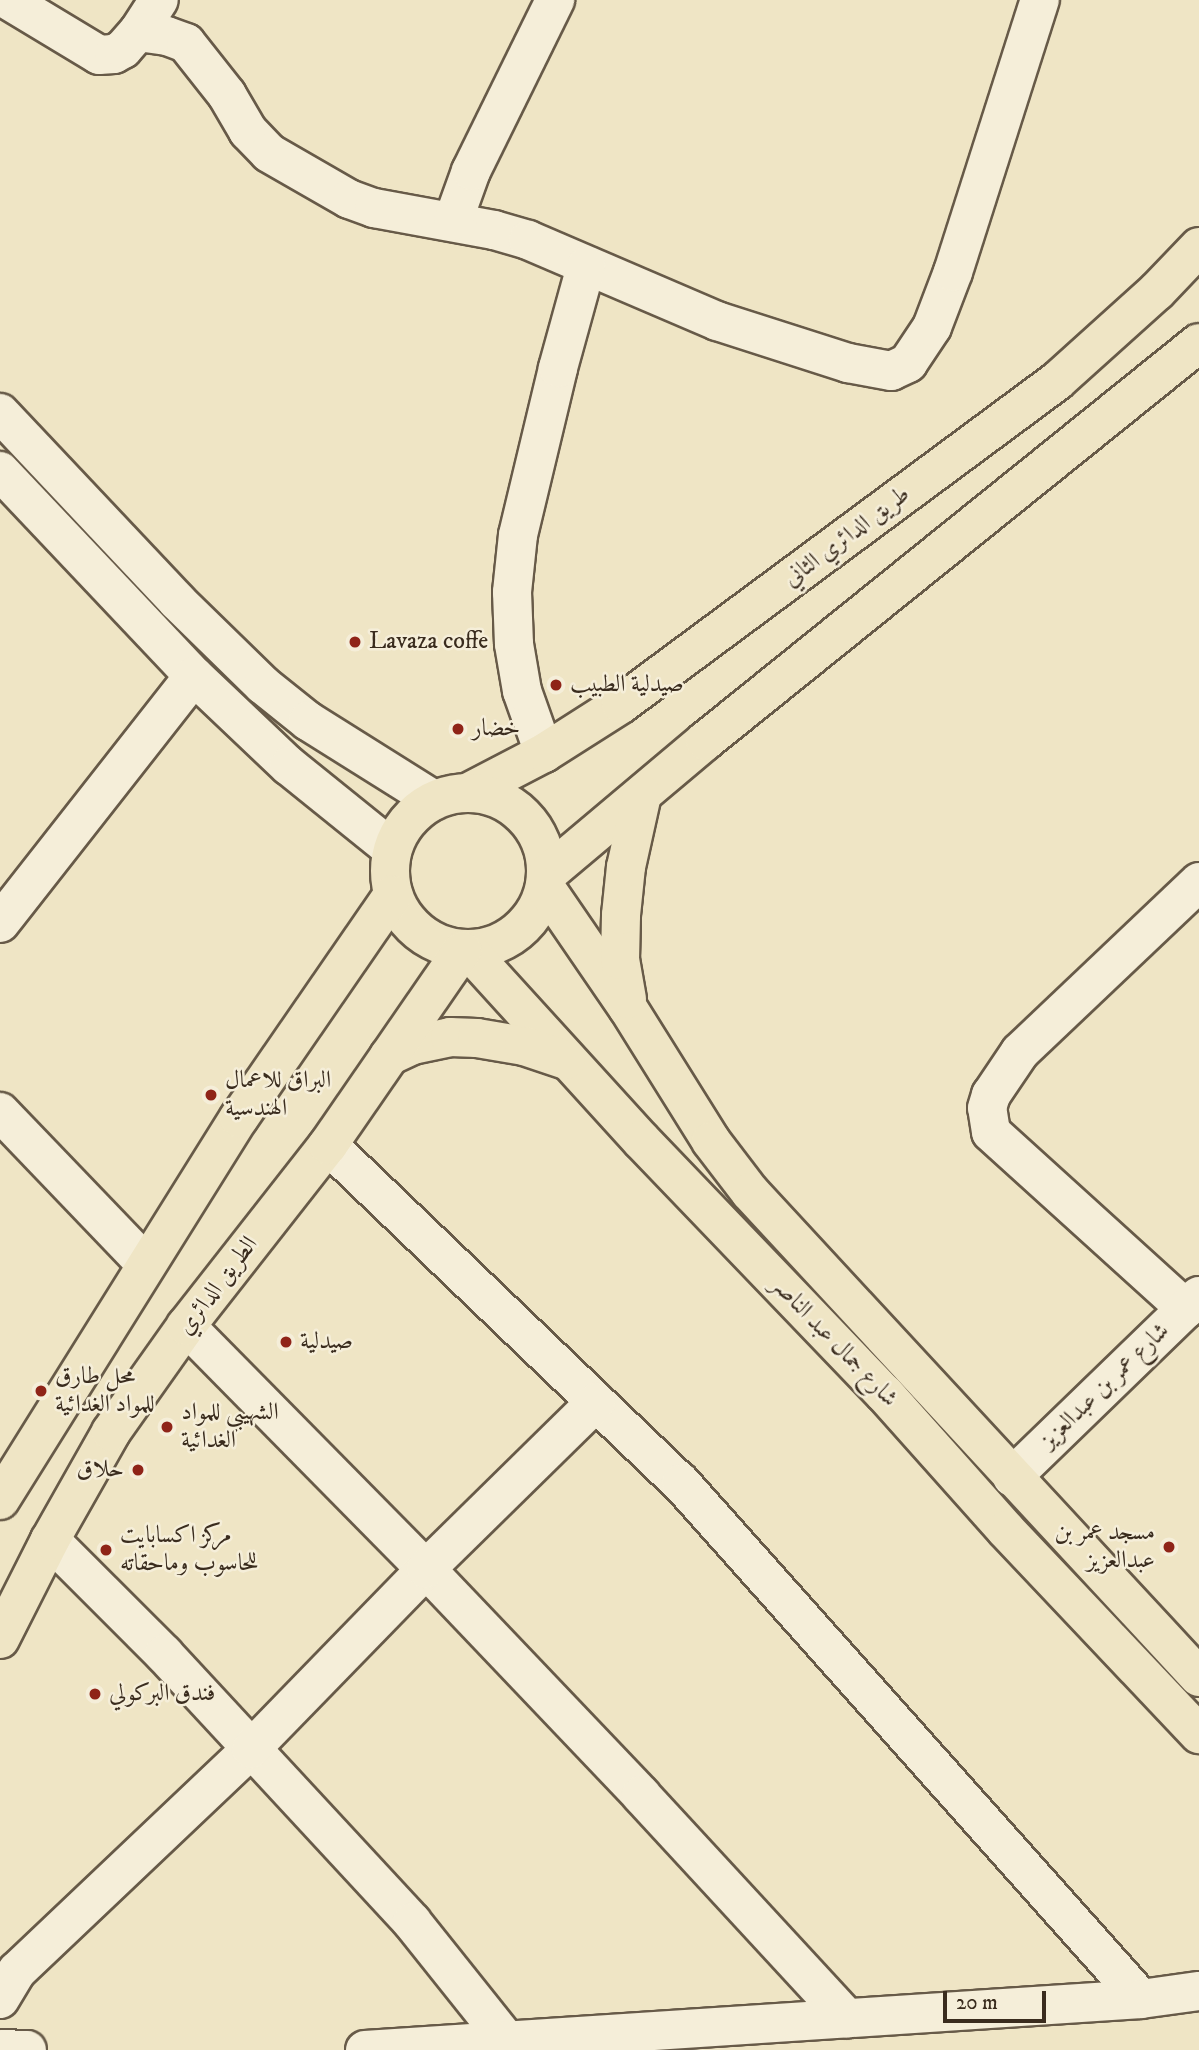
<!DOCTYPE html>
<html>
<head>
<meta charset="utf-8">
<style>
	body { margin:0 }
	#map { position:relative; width:1199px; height:2050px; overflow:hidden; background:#efe5c5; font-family:"IM FELL DW Pica",Amiri,serif }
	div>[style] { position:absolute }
	.roads { filter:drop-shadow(2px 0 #675a48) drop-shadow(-2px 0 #675a48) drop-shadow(0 2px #675a48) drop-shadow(0 -2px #675a48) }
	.minor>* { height:38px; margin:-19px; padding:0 19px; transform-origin:19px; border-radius:19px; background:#f5eed9 }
	.major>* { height:38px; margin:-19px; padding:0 19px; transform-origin:19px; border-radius:19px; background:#efe5c5 }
	.major>.ring { margin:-19px; padding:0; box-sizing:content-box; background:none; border:38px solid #efe5c5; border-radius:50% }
	.dots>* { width:19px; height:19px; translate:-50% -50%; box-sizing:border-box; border:4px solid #f5eed9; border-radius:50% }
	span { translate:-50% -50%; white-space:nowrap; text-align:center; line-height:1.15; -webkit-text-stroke:5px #f5eed9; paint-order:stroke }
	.street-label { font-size:24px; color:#3a2c1e }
	.poi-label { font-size:24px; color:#3a2c1e }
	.left { translate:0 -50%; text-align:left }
	.right { translate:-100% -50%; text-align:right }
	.scale { position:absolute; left:943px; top:1991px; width:103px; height:32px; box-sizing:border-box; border:4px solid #3a2c1e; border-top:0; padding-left:9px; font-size:21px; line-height:24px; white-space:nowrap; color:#3a2c1e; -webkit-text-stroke:5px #f5eed9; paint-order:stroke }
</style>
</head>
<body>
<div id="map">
	<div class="roads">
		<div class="minor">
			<i style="left:8px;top:0;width:106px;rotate:31.1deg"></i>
			<i style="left:99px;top:55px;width:15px;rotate:-4deg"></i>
			<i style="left:114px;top:54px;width:10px;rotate:-29deg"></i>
			<i style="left:123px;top:49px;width:23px;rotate:-49deg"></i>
			<i style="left:138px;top:32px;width:38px;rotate:-57deg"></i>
			<i style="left:138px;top:32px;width:29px;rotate:8deg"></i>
			<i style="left:167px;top:36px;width:20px;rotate:20deg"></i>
			<i style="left:186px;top:43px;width:66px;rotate:51.7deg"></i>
			<i style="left:227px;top:95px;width:42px;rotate:59.7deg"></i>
			<i style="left:248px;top:131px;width:30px;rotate:46deg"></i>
			<i style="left:269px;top:153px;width:92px;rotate:29.9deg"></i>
			<i style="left:349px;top:199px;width:27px;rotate:20deg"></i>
			<i style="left:374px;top:208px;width:122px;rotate:10.4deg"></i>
			<i style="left:494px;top:230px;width:35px;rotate:16deg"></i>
			<i style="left:528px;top:240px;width:206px;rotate:23.2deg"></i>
			<i style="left:717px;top:321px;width:138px;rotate:17.8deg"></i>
			<i style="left:848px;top:363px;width:44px;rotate:10.5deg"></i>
			<i style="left:891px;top:371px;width:19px;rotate:-25deg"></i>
			<i style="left:908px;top:363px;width:43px;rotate:-56.3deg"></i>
			<i style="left:932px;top:327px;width:59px;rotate:-69.1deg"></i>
			<i style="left:953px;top:272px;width:286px;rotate:-72.3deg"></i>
			<i style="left:453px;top:221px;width:53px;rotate:-70.2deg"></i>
			<i style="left:471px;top:171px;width:191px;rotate:-63.8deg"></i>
			<i style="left:0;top:413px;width:258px;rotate:46.7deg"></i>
			<i style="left:177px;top:601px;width:120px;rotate:44.3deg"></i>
			<i style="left:263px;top:685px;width:58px;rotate:38.7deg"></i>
			<i style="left:308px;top:721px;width:149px;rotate:32.1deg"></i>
			<i style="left:0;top:471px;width:282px;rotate:46.6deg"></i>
			<i style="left:194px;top:676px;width:131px;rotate:43.5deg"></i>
			<i style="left:289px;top:766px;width:132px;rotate:38.9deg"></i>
			<i style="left:544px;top:753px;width:66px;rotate:-109.5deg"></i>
			<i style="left:522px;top:691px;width:48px;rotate:-99.7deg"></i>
			<i style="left:514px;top:644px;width:52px;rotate:-92.2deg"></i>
			<i style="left:512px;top:592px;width:57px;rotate:-84deg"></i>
			<i style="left:518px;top:535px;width:172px;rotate:-76.5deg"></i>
			<i style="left:558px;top:368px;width:106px;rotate:-74.6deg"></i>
			<i style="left:0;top:923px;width:314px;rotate:-51.9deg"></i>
			<i style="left:0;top:1112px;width:211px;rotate:46.2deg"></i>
			<i style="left:328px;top:1145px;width:489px;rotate:43.8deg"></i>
			<i style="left:681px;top:1483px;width:691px;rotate:48.28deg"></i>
			<i style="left:1186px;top:1309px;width:263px;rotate:-137.8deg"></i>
			<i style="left:991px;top:1132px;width:24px;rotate:-99deg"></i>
			<i style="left:987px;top:1108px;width:14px;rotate:-73deg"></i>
			<i style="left:991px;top:1095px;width:52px;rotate:-56deg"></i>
			<i style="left:1020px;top:1052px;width:247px;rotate:-43.5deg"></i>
			<i style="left:186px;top:1326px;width:342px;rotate:45.4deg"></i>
			<i style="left:426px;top:1569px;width:312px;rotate:46.4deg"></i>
			<i style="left:641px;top:1795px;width:304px;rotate:47.3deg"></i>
			<i style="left:1012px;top:1477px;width:260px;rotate:-44.1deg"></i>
			<i style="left:50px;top:1540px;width:161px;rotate:45deg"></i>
			<i style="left:164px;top:1654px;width:365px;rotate:47.2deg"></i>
			<i style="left:412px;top:1922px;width:152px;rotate:51.4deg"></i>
			<i style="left:0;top:1999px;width:33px;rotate:-59deg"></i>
			<i style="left:17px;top:1971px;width:323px;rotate:-43.5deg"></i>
			<i style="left:251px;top:1749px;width:251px;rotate:-45.8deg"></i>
			<i style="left:426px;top:1569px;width:238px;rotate:-44.5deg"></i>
			<i style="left:0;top:2049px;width:27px;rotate:2deg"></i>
			<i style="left:365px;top:2050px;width:778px;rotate:-3.76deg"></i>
			<i style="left:1141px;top:1999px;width:59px;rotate:-7.9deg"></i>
		</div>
		<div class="major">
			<i style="left:469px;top:792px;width:85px;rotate:-27.5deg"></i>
			<i style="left:544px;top:753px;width:91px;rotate:-32.5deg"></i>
			<i style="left:621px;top:704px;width:543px;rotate:-36.53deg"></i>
			<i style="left:1057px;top:381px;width:135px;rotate:-42deg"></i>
			<i style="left:1157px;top:291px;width:61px;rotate:-46.3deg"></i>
			<i class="ring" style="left:390px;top:793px;width:118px;height:118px"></i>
			<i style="left:547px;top:874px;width:207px;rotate:-40.1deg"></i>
			<i style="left:705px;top:741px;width:634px;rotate:-38.86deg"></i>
			<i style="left:545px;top:887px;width:147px;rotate:55.6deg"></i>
			<i style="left:628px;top:1008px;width:157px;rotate:58deg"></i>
			<i style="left:711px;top:1141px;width:64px;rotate:52.6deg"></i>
			<i style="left:750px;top:1192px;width:661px;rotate:47.21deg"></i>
			<i style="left:469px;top:951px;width:256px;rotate:47.7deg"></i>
			<i style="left:641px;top:1140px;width:351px;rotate:46.2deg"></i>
			<i style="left:884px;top:1393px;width:183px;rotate:48.3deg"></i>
			<i style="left:1006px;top:1530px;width:281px;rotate:46.6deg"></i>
			<i style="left:627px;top:999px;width:40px;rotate:-100deg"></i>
			<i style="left:620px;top:960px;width:45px;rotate:-88.7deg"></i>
			<i style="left:621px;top:915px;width:48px;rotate:-84.1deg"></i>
			<i style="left:626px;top:867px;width:74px;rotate:-77.5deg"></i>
			<i style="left:389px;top:1056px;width:26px;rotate:-25deg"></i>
			<i style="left:413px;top:1045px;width:38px;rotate:-12deg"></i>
			<i style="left:450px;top:1037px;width:27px;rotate:2deg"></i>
			<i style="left:477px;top:1038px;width:48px;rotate:9.7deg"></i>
			<i style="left:524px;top:1046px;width:44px;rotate:18.4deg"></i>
			<i style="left:0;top:1500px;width:451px;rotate:-58deg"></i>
			<i style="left:239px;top:1118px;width:271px;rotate:-55.4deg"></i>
			<i style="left:0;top:1639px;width:111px;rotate:-63.2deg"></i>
			<i style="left:50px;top:1540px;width:124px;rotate:-60.5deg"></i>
			<i style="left:111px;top:1432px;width:130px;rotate:-54.7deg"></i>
			<i style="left:186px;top:1326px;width:230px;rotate:-51.9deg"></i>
			<i style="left:328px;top:1145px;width:236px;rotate:-55.4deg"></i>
		</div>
	</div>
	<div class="dots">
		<i style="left:355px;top:642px;background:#8f2418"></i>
		<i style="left:556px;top:685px;background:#8f2418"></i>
		<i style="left:458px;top:729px;background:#8f2418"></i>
		<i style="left:211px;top:1095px;background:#8f2418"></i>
		<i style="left:286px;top:1342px;background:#8f2418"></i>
		<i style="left:41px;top:1391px;background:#8f2418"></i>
		<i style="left:167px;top:1427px;background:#8f2418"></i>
		<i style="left:138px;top:1470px;background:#8f2418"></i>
		<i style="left:1169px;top:1547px;background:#8f2418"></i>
		<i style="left:106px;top:1550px;background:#8f2418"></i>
		<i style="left:95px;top:1694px;background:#8f2418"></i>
	</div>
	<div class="street-label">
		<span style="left:847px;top:537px;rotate:-37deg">طريق الدائري الثاني</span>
		<span style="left:218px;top:1286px;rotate:-53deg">الطريق الدائري</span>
		<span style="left:834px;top:1342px;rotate:46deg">شارع جمال عبد الناصر</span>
		<span style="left:1105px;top:1386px;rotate:-44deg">شارع عمر بن عبدالعزيز</span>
	</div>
	<div class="poi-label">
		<span class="left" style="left:369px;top:642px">Lavaza coffe</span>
		<span class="left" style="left:570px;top:685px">صيدلية الطبيب</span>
		<span class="left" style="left:472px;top:729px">خضار</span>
		<span class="left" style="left:225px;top:1095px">البراق للاعمال<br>الهندسية</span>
		<span class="left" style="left:300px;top:1342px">صيدلية</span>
		<span class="left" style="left:55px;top:1391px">محل طارق<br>للمواد الغدائية</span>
		<span class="left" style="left:181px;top:1427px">الشهيبي للمواد<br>الغدائية</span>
		<span class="right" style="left:124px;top:1470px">حلاق</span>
		<span class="right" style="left:1155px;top:1547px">مسجد عمر بن<br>عبدالعزيز</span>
		<span class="left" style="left:120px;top:1550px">مركز اكسابايت<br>للحاسوب وماحقاته</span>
		<span class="left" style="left:109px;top:1694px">فندق البركولي</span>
	</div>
	<div class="scale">20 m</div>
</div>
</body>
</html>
